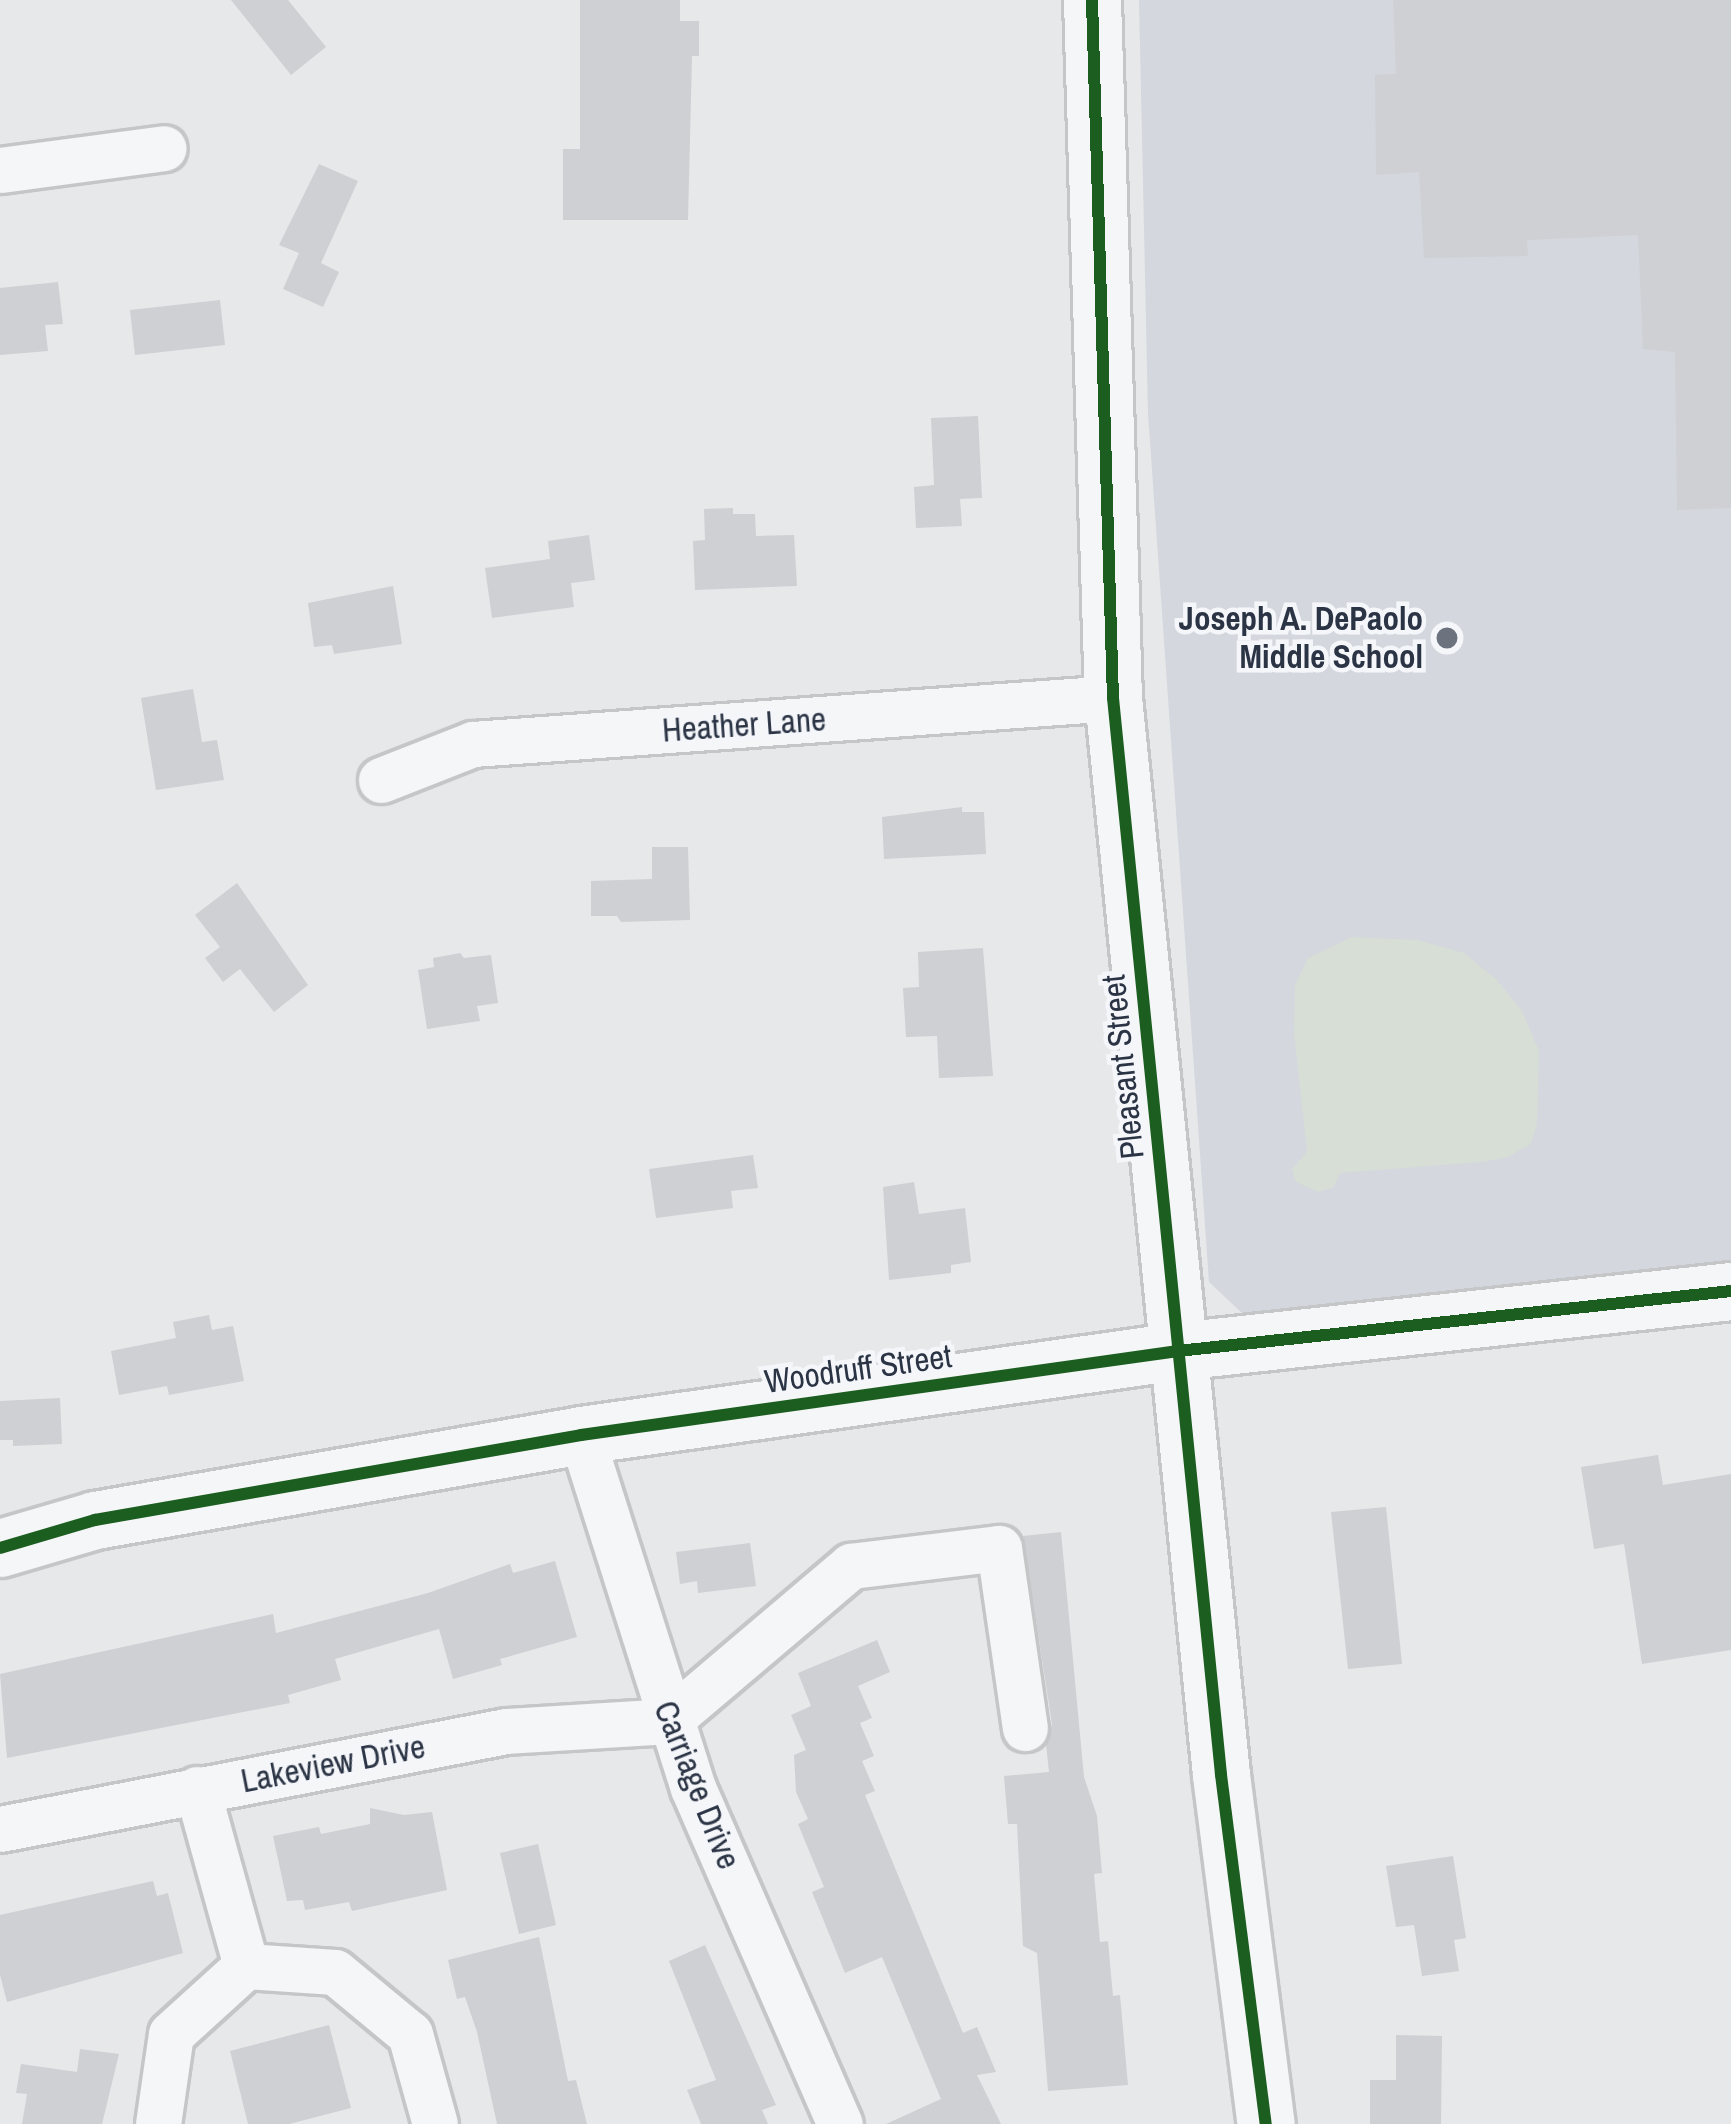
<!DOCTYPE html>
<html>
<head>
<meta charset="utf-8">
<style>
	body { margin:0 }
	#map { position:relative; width:1731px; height:2124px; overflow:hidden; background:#e6e8ea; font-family:"Archivo Narrow",sans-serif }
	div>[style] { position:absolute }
	.built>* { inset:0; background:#d4d7dd }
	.green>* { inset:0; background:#d6ded6 }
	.building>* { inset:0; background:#ced0d3 }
	.roads { filter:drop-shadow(3px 0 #c4c6c8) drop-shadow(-3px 0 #c4c6c8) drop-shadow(0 3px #c4c6c8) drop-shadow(0 -3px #c4c6c8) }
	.minor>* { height:45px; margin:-22.5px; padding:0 22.5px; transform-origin:22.5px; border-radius:22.5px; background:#f5f6f7 }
	.tertiary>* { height:57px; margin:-28.5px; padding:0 28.5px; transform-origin:28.5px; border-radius:28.5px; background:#f5f6f7 }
	.cycleway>* { height:12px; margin:-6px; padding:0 6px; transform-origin:6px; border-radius:6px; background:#1b5e20 }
	.dots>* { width:33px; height:33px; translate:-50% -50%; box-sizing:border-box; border:6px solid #f4f6f9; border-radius:50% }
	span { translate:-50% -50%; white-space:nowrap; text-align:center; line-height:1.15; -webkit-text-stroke:9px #f4f6f9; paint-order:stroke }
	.poi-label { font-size:33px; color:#2b3445; font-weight:700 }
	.right { translate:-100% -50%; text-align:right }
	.street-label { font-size:33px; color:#2b3445 }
</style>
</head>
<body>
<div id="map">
	<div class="built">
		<i style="clip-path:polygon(1139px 0,1731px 0,1731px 1260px,1244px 1315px,1209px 1282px,1148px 413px)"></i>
	</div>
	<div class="green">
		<i style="clip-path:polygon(1352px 937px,1418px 940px,1464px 953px,1496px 979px,1522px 1011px,1539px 1051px,1537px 1124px,1531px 1144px,1506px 1158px,1481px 1162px,1340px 1173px,1334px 1187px,1318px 1192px,1296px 1182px,1292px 1169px,1307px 1152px,1294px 1033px,1295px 985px,1308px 958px)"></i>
	</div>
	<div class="building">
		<i style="clip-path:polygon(231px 0,288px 0,326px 47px,291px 75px)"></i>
		<i style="clip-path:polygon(580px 0,680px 0,680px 21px,699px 21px,699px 56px,692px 56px,688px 220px,563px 220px,563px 149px,580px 149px)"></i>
		<i style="clip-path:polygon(1393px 0,1731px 0,1731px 508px,1677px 510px,1675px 352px,1643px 349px,1638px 235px,1527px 240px,1528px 256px,1424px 258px,1419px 172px,1376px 175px,1375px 75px,1396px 74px)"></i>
		<i style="clip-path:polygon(319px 164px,358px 181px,321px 263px,339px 272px,323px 307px,283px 289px,299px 253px,279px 245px)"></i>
		<i style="clip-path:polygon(58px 282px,63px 324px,45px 325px,48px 351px,0 355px,0 288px)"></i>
		<i style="clip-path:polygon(220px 300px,225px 345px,135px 355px,130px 310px)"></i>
		<i style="clip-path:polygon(978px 416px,982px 498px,960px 499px,962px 526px,916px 528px,914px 487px,934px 485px,931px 418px)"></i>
		<i style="clip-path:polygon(733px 508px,733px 514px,755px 514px,756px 536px,794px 535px,797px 586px,695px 590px,693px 541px,705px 540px,704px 509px)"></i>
		<i style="clip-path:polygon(589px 535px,595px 580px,571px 583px,574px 607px,492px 618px,485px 568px,550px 559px,548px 541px)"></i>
		<i style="clip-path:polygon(393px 586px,402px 644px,334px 654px,332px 645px,314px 647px,308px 603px)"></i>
		<i style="clip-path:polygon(193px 689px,202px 742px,217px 740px,224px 780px,156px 790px,141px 698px)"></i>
		<i style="clip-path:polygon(962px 807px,962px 812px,984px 812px,986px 854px,884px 859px,882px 817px)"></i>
		<i style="clip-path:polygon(652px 847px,688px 847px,690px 920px,621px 922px,617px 916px,591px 916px,591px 881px,652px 879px)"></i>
		<i style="clip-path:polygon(237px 883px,308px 985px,274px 1012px,240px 969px,223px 982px,205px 958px,220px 947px,195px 915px)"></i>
		<i style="clip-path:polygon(983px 948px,993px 1076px,939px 1078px,937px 1036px,906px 1037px,903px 988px,919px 987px,918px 952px)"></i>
		<i style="clip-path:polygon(460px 953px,464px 958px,491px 955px,498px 1003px,477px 1006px,480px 1021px,427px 1029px,418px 970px,434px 967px,433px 958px)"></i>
		<i style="clip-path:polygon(753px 1155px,758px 1188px,731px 1191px,733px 1208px,656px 1218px,649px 1169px)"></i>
		<i style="clip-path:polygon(914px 1182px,919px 1214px,965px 1208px,971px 1262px,951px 1265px,951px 1273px,889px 1280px,883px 1187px)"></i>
		<i style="clip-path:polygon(209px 1315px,212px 1330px,233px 1326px,244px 1381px,169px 1395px,167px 1386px,119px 1395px,111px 1351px,176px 1338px,173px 1322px)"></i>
		<i style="clip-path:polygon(60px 1398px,62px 1444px,13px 1446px,13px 1440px,0 1440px,0 1401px)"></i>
		<i style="clip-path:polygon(1658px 1455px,1663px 1485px,1731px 1474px,1731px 1650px,1642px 1664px,1624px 1544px,1594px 1549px,1581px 1467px)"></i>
		<i style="clip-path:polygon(1386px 1507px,1402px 1664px,1348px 1669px,1331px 1512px)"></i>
		<i style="clip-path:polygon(1061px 1532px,1084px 1777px,1097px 1816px,1102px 1873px,1094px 1874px,1100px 1942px,1108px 1941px,1113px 1996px,1120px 1995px,1128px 2085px,1048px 2091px,1037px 1953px,1023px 1946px,1017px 1824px,1008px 1824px,1004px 1776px,1049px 1772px,1046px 1744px,1052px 1724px,1023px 1536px)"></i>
		<i style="clip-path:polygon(750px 1543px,756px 1586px,698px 1593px,697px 1581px,680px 1584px,676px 1552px)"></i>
		<i style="clip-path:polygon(555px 1561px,577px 1637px,500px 1659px,502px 1665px,453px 1679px,439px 1629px,335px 1659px,341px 1680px,288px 1695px,290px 1703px,7px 1758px,0 1674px,273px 1614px,276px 1633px,428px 1593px,510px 1564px,513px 1573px)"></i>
		<i style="clip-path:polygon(877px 1640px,890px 1672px,858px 1686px,872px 1718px,860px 1723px,874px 1756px,862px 1761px,875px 1791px,865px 1795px,963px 2033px,977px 2027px,996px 2072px,977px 2075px,1001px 2124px,886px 2124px,941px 2099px,882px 1957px,845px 1973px,812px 1892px,824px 1887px,798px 1824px,808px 1819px,796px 1792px,794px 1755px,806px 1750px,791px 1715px,811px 1706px,798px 1673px)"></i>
		<i style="clip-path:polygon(370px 1808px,404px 1815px,432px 1812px,447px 1890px,352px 1911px,349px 1902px,305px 1910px,303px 1900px,287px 1901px,273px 1836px,319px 1827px,321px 1834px,370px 1824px)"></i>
		<i style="clip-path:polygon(538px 1844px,556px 1925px,519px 1934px,500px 1853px)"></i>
		<i style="clip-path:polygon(1453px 1856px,1466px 1938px,1454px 1940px,1459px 1971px,1422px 1976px,1414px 1925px,1396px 1927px,1386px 1866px)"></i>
		<i style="clip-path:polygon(153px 1881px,157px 1896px,168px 1893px,183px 1953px,7px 2002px,0 1975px,0 1915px)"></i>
		<i style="clip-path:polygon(539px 1937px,568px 2081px,576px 2080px,587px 2124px,497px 2124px,477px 2032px,465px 1997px,457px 1999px,448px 1960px)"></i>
		<i style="clip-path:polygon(705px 1945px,776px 2105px,762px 2110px,768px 2124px,701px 2124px,687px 2090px,716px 2080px,669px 1961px)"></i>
		<i style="clip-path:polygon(329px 2025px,351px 2108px,289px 2124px,248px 2124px,230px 2051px)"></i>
		<i style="clip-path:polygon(1396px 2035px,1442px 2036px,1441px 2124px,1370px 2124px,1370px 2080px,1396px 2080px)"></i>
		<i style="clip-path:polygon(80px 2049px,119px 2054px,102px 2124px,22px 2124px,27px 2094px,16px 2093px,21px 2064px,77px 2072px)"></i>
	</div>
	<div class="roads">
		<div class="minor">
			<i style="left:0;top:170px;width:165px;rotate:-7.6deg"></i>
			<i style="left:381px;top:780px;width:99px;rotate:-21.4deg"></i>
			<i style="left:473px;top:744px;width:642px;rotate:-4.11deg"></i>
			<i style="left:581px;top:1435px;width:370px;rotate:72.4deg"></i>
			<i style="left:693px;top:1788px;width:367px;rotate:66.4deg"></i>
			<i style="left:197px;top:1789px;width:184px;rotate:74.5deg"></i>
			<i style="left:0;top:1829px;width:515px;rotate:-10.96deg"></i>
			<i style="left:506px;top:1731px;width:162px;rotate:-3.5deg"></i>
			<i style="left:668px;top:1721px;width:240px;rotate:-40.3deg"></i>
			<i style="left:851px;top:1566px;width:149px;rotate:-6.9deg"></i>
			<i style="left:999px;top:1548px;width:182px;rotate:81.8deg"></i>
			<i style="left:158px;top:2124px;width:91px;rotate:-81.8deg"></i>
			<i style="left:171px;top:2034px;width:101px;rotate:-42.2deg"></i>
			<i style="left:246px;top:1966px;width:89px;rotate:3.9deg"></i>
			<i style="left:335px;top:1972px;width:97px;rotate:39.6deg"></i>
			<i style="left:410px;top:2034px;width:93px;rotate:74.5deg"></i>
		</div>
		<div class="tertiary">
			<i style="left:1092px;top:0;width:698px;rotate:88.28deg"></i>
			<i style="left:1113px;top:698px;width:1082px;rotate:84.27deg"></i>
			<i style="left:1221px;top:1775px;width:352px;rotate:82.7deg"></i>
			<i style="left:0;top:1548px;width:99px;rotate:-16.4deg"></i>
			<i style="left:95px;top:1520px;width:493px;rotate:-9.9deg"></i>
			<i style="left:581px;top:1435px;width:603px;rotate:-8.01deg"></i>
			<i style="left:1178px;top:1351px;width:556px;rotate:-6.19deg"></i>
		</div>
	</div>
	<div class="cycleway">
		<i style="left:1092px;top:0;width:698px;rotate:88.28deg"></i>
		<i style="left:1113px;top:698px;width:1082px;rotate:84.27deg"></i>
		<i style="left:1221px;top:1775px;width:352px;rotate:82.7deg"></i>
		<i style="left:0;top:1548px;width:99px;rotate:-16.4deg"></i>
		<i style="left:95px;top:1520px;width:493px;rotate:-9.9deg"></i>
		<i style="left:581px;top:1435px;width:603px;rotate:-8.01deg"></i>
		<i style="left:1178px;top:1351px;width:556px;rotate:-6.19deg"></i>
	</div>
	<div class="dots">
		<i style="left:1447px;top:638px;background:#6c737f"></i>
	</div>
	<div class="poi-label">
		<span class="right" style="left:1423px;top:638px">Joseph A. DePaolo<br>Middle School</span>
	</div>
	<div class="street-label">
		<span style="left:744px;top:725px;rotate:-4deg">Heather Lane</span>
		<span style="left:1123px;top:1067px;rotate:-96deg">Pleasant Street</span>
		<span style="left:858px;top:1369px;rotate:-8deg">Woodruff Street</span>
		<span style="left:333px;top:1764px;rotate:-11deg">Lakeview Drive</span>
		<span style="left:697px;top:1785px;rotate:68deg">Carriage Drive</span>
	</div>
</div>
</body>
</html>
